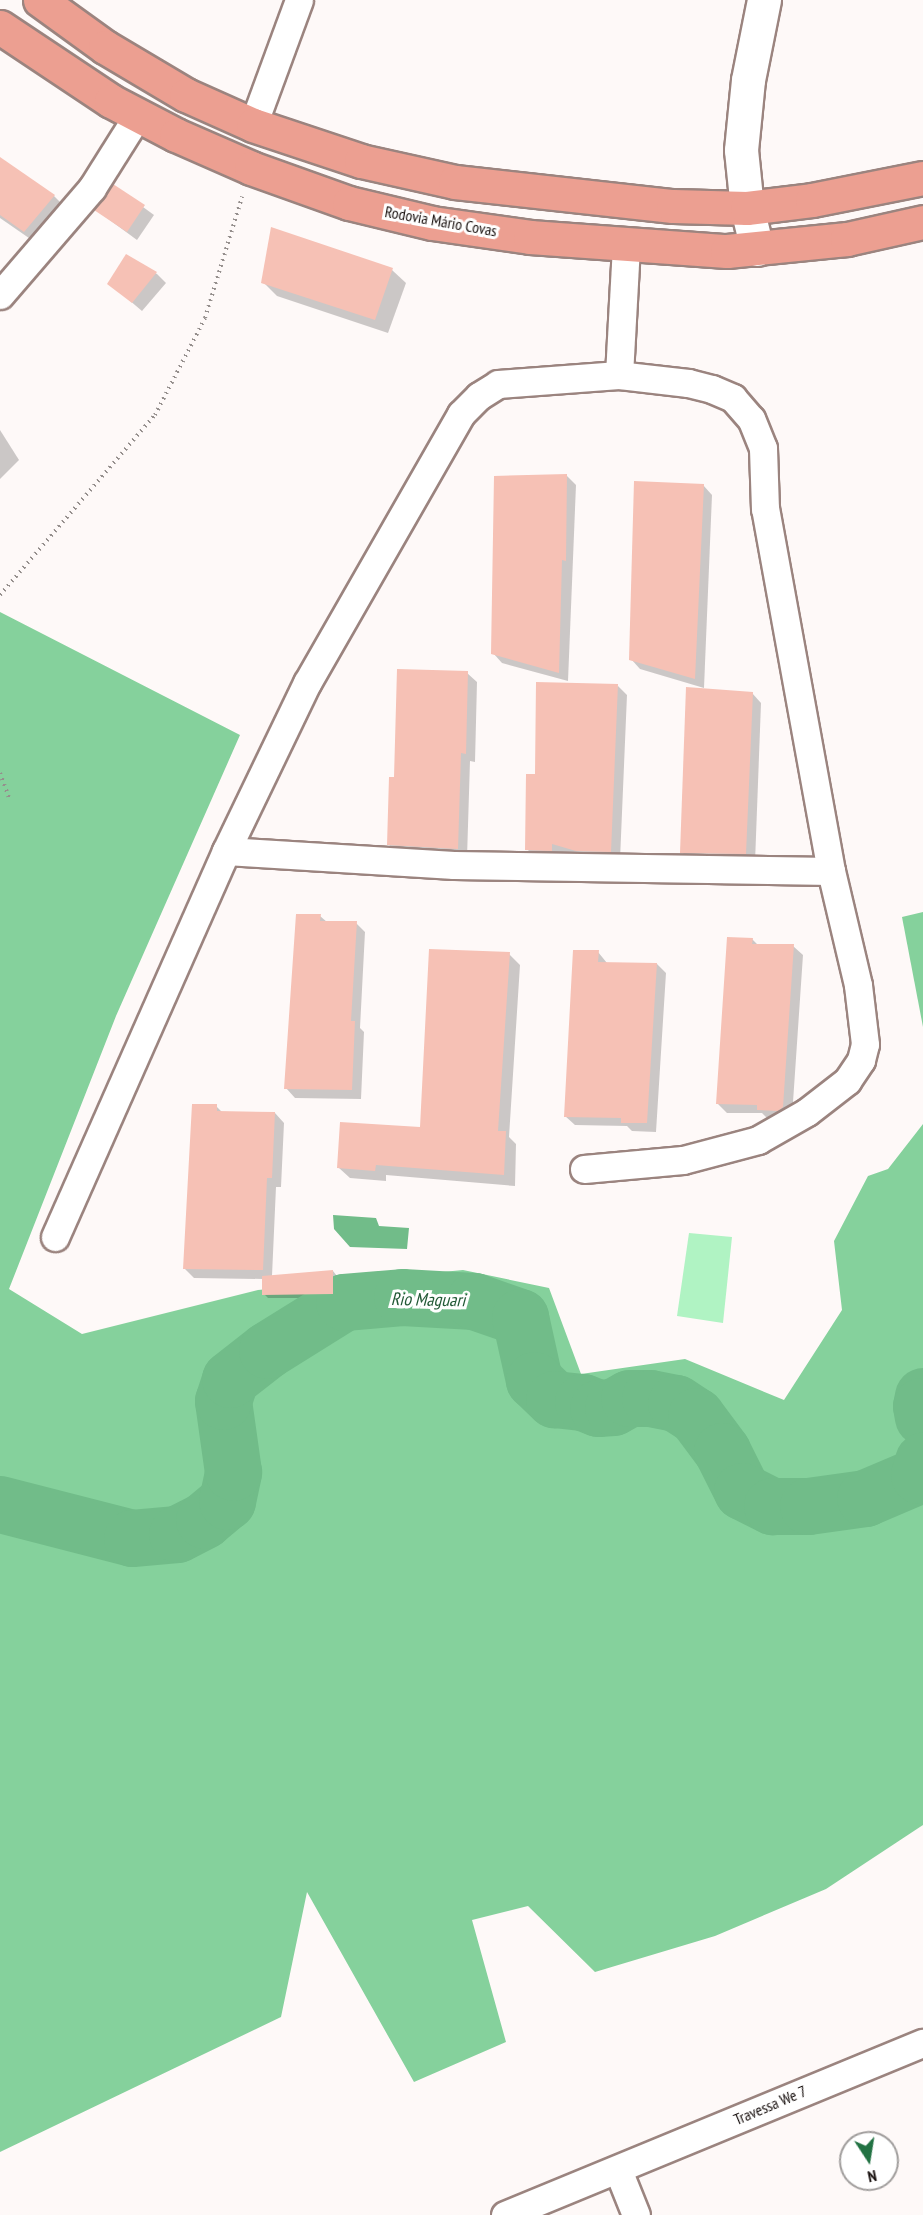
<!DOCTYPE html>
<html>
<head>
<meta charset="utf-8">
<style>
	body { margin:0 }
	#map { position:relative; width:923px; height:2215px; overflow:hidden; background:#fef9f8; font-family:"PT Sans Narrow",sans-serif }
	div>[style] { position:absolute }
	.green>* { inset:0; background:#b0f3c3 }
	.forest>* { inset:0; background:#85d19c }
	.water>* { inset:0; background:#71bc89 }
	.shadow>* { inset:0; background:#0003 }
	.river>* { height:57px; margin:-28.5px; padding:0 28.5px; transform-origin:28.5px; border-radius:28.5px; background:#71bc89 }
	.building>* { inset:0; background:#f6c1b5 }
	.path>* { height:4px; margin-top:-2px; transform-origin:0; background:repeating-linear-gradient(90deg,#958f8d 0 1.5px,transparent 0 6px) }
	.roads { filter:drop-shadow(2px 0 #9b847f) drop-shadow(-2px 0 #9b847f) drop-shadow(0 2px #9b847f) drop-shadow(0 -2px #9b847f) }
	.minor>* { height:27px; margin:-13.5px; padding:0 13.5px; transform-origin:13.5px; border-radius:13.5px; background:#fff }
	.secondary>* { height:33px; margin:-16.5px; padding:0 16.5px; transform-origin:16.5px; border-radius:16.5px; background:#fff }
	.primary>* { height:33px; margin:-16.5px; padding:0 16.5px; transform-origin:16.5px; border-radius:16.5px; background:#ec9f91 }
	span { translate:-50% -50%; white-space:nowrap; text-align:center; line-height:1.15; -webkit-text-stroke:6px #fff; paint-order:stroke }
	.street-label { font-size:16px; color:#150d0b }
	.water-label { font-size:18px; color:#225936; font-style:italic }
	.north { position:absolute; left:839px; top:2131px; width:60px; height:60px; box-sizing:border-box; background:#fff; border:2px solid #a19e9d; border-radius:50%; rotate:168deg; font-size:16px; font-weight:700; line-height:24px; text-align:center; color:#150d0b }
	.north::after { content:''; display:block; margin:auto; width:21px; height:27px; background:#227243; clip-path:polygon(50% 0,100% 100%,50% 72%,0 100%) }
</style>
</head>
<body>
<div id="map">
	<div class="green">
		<i style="clip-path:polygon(689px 1233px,732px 1237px,723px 1323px,677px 1316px)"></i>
	</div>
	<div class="forest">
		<i style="clip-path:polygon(0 612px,240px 735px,116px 1016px,9px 1289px,82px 1334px,258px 1290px,463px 1270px,549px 1288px,581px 1374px,685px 1359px,784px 1400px,842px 1310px,834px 1241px,868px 1176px,888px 1169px,923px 1124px,923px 1825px,826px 1889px,715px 1936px,595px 1972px,528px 1906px,472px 1920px,506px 2042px,414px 2082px,307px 1892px,281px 2017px,0 2152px)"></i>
		<i style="clip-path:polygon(923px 912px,923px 1027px,902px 917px)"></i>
	</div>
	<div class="water">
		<i style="clip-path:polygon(333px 1215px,376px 1218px,379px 1226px,409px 1228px,407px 1249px,350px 1247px,334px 1229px)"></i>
	</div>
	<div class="shadow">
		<i style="clip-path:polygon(0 159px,54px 196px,68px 210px,39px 245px,0 218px)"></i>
		<i style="clip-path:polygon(114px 186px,154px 215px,137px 240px,96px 210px)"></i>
		<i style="clip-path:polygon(126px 256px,157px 274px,166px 283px,142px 311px,109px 283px)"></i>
		<i style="clip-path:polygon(392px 270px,406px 283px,388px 333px,277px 296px,263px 282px)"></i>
		<i style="clip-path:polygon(0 430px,19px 460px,0 479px)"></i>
		<i style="clip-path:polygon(566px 475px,576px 485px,568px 681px,502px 663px,493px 653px)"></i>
		<i style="clip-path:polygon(703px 485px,712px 495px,704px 688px,640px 669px,631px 659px)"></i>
		<i style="clip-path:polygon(467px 673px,477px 682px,475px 762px,470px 761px,467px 858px,398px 854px,389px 845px,396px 778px)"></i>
		<i style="clip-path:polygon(618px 686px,627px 695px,620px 860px,587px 860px,561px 852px,561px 859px,536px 858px,527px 849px,536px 776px)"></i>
		<i style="clip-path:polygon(752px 693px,761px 703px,755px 863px,691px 862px,682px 852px)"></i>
		<i style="clip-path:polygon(320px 916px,327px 922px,356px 923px,365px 932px,360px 1028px,364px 1032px,361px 1099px,295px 1098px,286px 1088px)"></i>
		<i style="clip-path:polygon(752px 939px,758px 945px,793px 946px,803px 955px,792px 1117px,768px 1119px,762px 1113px,727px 1113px,718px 1104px)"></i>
		<i style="clip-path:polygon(598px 952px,607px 963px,657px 964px,666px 973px,656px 1132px,632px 1131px,627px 1126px,575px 1125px,565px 1116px)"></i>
		<i style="clip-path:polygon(509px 954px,520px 965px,509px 1137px,516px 1144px,515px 1186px,386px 1175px,386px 1181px,350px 1178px,339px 1168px,421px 1128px)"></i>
		<i style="clip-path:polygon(216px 1106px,223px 1113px,275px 1113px,284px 1123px,281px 1187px,276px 1187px,272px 1276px,333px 1271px,337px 1276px,337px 1298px,268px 1298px,264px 1294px,263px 1279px,194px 1278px,185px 1269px)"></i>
	</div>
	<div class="river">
		<i style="left:923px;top:1396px;width:10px;rotate:101deg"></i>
		<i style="left:921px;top:1406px;width:11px;rotate:80deg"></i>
		<i style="left:0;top:1504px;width:136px;rotate:14.4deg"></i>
		<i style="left:132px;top:1538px;width:45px;rotate:-5.1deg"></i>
		<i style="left:177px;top:1534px;width:30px;rotate:-27deg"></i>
		<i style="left:204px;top:1520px;width:30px;rotate:-40deg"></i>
		<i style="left:227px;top:1501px;width:30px;rotate:-78deg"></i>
		<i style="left:233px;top:1472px;width:72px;rotate:-98deg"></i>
		<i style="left:223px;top:1401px;width:23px;rotate:-72deg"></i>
		<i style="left:230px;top:1379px;width:47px;rotate:-38.1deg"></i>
		<i style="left:267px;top:1350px;width:91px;rotate:-31.9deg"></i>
		<i style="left:344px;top:1302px;width:58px;rotate:-4.9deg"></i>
		<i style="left:402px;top:1297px;width:72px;rotate:3.2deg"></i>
		<i style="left:474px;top:1301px;width:49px;rotate:19.2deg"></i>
		<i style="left:520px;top:1317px;width:65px;rotate:77.5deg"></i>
		<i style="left:534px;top:1380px;width:28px;rotate:44deg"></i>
		<i style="left:554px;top:1399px;width:29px;rotate:6deg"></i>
		<i style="left:583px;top:1402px;width:16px;rotate:22deg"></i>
		<i style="left:598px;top:1408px;width:15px;rotate:-4deg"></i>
		<i style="left:613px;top:1407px;width:18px;rotate:-29deg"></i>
		<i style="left:629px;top:1398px;width:21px"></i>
		<i style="left:650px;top:1398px;width:26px;rotate:11deg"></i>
		<i style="left:676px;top:1403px;width:24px;rotate:33deg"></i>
		<i style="left:696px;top:1416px;width:44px;rotate:53.4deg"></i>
		<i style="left:722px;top:1451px;width:45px;rotate:63.4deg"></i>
		<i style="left:742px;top:1491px;width:34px;rotate:27deg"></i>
		<i style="left:772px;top:1506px;width:36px"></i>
		<i style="left:808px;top:1506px;width:58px;rotate:-8deg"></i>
		<i style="left:865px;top:1498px;width:59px;rotate:-23.1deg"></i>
		<i style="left:919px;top:1475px;width:15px;rotate:-74deg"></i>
	</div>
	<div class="building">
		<i style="clip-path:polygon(0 157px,55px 195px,24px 232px,0 215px)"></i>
		<i style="clip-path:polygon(113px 184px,145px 205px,127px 232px,94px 210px)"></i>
		<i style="clip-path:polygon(271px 227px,393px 268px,375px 320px,261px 283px)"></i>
		<i style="clip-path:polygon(126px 254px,157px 272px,132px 303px,107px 284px)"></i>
		<i style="clip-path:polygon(567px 474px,566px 561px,562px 560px,559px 673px,491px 654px,494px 476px)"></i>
		<i style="clip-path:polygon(634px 481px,704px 484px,695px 679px,629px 660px)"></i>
		<i style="clip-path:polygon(397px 669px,468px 671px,466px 754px,461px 753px,458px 849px,387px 845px,389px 777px,394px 777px)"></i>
		<i style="clip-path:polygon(536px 682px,618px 684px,611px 852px,576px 851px,552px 844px,552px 851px,525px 850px,526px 774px,535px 774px)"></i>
		<i style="clip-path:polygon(686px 687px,753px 692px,746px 854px,680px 853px)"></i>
		<i style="clip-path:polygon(296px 914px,321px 914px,320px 921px,357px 921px,351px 1021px,355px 1021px,352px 1090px,284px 1089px)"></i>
		<i style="clip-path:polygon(727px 937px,753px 938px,752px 944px,794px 944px,783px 1107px,778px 1111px,757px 1110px,757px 1105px,716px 1104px)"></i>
		<i style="clip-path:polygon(429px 949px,510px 952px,498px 1131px,506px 1131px,504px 1175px,376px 1165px,375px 1171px,337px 1168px,340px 1122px,420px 1127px)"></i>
		<i style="clip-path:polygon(573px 950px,599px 950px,598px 962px,657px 963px,647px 1123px,621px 1123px,621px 1118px,564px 1117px)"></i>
		<i style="clip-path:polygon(192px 1104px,217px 1104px,217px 1111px,275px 1112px,272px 1178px,267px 1178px,263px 1270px,183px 1269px)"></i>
		<i style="clip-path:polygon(333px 1270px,333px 1294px,262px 1295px,262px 1276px)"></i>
	</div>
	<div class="path">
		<i style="left:0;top:595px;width:238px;rotate:-49.3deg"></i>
		<i style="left:155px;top:415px;width:109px;rotate:-62.7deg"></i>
		<i style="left:205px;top:318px;width:127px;rotate:-73deg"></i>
		<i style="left:0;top:773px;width:27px;rotate:70deg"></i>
	</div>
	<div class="roads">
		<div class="minor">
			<i style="left:253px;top:125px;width:133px;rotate:-69.8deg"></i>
			<i style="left:0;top:295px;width:141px;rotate:-49.3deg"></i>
			<i style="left:92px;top:188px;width:86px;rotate:-57.8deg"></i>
			<i style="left:226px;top:851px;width:228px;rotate:3.5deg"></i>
			<i style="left:454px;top:865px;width:377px;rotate:0.9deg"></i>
			<i style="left:584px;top:1169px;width:99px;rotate:-5.2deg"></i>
			<i style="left:683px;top:1160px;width:78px;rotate:-14.9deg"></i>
			<i style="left:758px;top:1140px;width:56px;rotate:-29.7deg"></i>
			<i style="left:807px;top:1112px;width:51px;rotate:-37.8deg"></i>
			<i style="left:847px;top:1081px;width:25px;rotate:-56deg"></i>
			<i style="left:861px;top:1060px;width:16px;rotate:-76deg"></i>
			<i style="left:865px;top:1044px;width:59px;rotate:-96.8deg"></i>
			<i style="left:858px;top:985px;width:117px;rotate:-103.3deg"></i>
			<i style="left:831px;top:871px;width:368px;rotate:-100.3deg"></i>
			<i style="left:765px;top:509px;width:61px;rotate:-91.9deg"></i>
			<i style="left:763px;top:448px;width:31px;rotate:-112deg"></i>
			<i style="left:751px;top:419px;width:28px;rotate:-131deg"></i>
			<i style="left:733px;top:398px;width:23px;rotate:-157deg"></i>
			<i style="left:712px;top:389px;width:25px;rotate:-166deg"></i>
			<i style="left:688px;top:383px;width:69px;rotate:-173.4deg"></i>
			<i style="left:619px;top:375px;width:131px;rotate:-86.9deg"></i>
			<i style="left:55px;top:1237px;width:422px;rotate:-66.1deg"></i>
			<i style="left:226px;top:851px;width:187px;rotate:-64.3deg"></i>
			<i style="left:307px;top:683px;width:310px;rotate:-60.2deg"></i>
			<i style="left:461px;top:414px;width:25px;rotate:-45deg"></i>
			<i style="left:479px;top:396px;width:22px;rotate:-32deg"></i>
			<i style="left:498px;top:384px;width:121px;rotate:-4.3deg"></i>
			<i style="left:618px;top:2170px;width:48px;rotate:68.2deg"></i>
			<i style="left:505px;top:2215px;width:452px;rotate:-22.4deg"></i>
		</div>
		<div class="secondary">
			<i style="left:757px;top:249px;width:42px;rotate:-103.7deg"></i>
			<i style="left:747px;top:208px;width:58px;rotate:-95.9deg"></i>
			<i style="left:741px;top:150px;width:70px;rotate:-84.3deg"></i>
			<i style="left:748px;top:80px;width:82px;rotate:-78.7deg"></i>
		</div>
		<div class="primary">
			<i style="left:40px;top:0;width:80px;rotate:35.9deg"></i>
			<i style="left:105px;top:47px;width:94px;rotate:30.7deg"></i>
			<i style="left:186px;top:95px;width:73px;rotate:24.1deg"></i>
			<i style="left:253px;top:125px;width:114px;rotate:18.4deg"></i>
			<i style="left:361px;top:161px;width:96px;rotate:12.6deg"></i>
			<i style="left:455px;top:182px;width:219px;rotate:6.3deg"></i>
			<i style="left:673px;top:206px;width:74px;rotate:1.5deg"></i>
			<i style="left:747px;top:208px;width:65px;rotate:-7deg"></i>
			<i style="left:812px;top:200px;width:113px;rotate:-11.2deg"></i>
			<i style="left:0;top:27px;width:133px;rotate:33.7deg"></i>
			<i style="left:111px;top:101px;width:73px;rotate:27.6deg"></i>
			<i style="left:176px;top:135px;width:82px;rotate:23.7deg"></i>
			<i style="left:251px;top:168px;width:104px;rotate:19.7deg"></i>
			<i style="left:349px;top:203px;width:85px;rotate:13.5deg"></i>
			<i style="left:432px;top:223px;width:99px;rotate:8.1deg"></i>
			<i style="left:530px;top:237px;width:197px;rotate:4.1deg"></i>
			<i style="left:727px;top:251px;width:121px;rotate:-5.7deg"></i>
			<i style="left:847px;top:239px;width:78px;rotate:-12.6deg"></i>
		</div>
	</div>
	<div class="street-label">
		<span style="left:441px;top:221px;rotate:10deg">Rodovia Mário Covas</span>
		<span style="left:770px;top:2105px;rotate:-23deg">Travessa We 7</span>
	</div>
	<div class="water-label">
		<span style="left:428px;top:1300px;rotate:1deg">Rio Maguari</span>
	</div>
	<div class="north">N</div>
</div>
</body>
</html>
